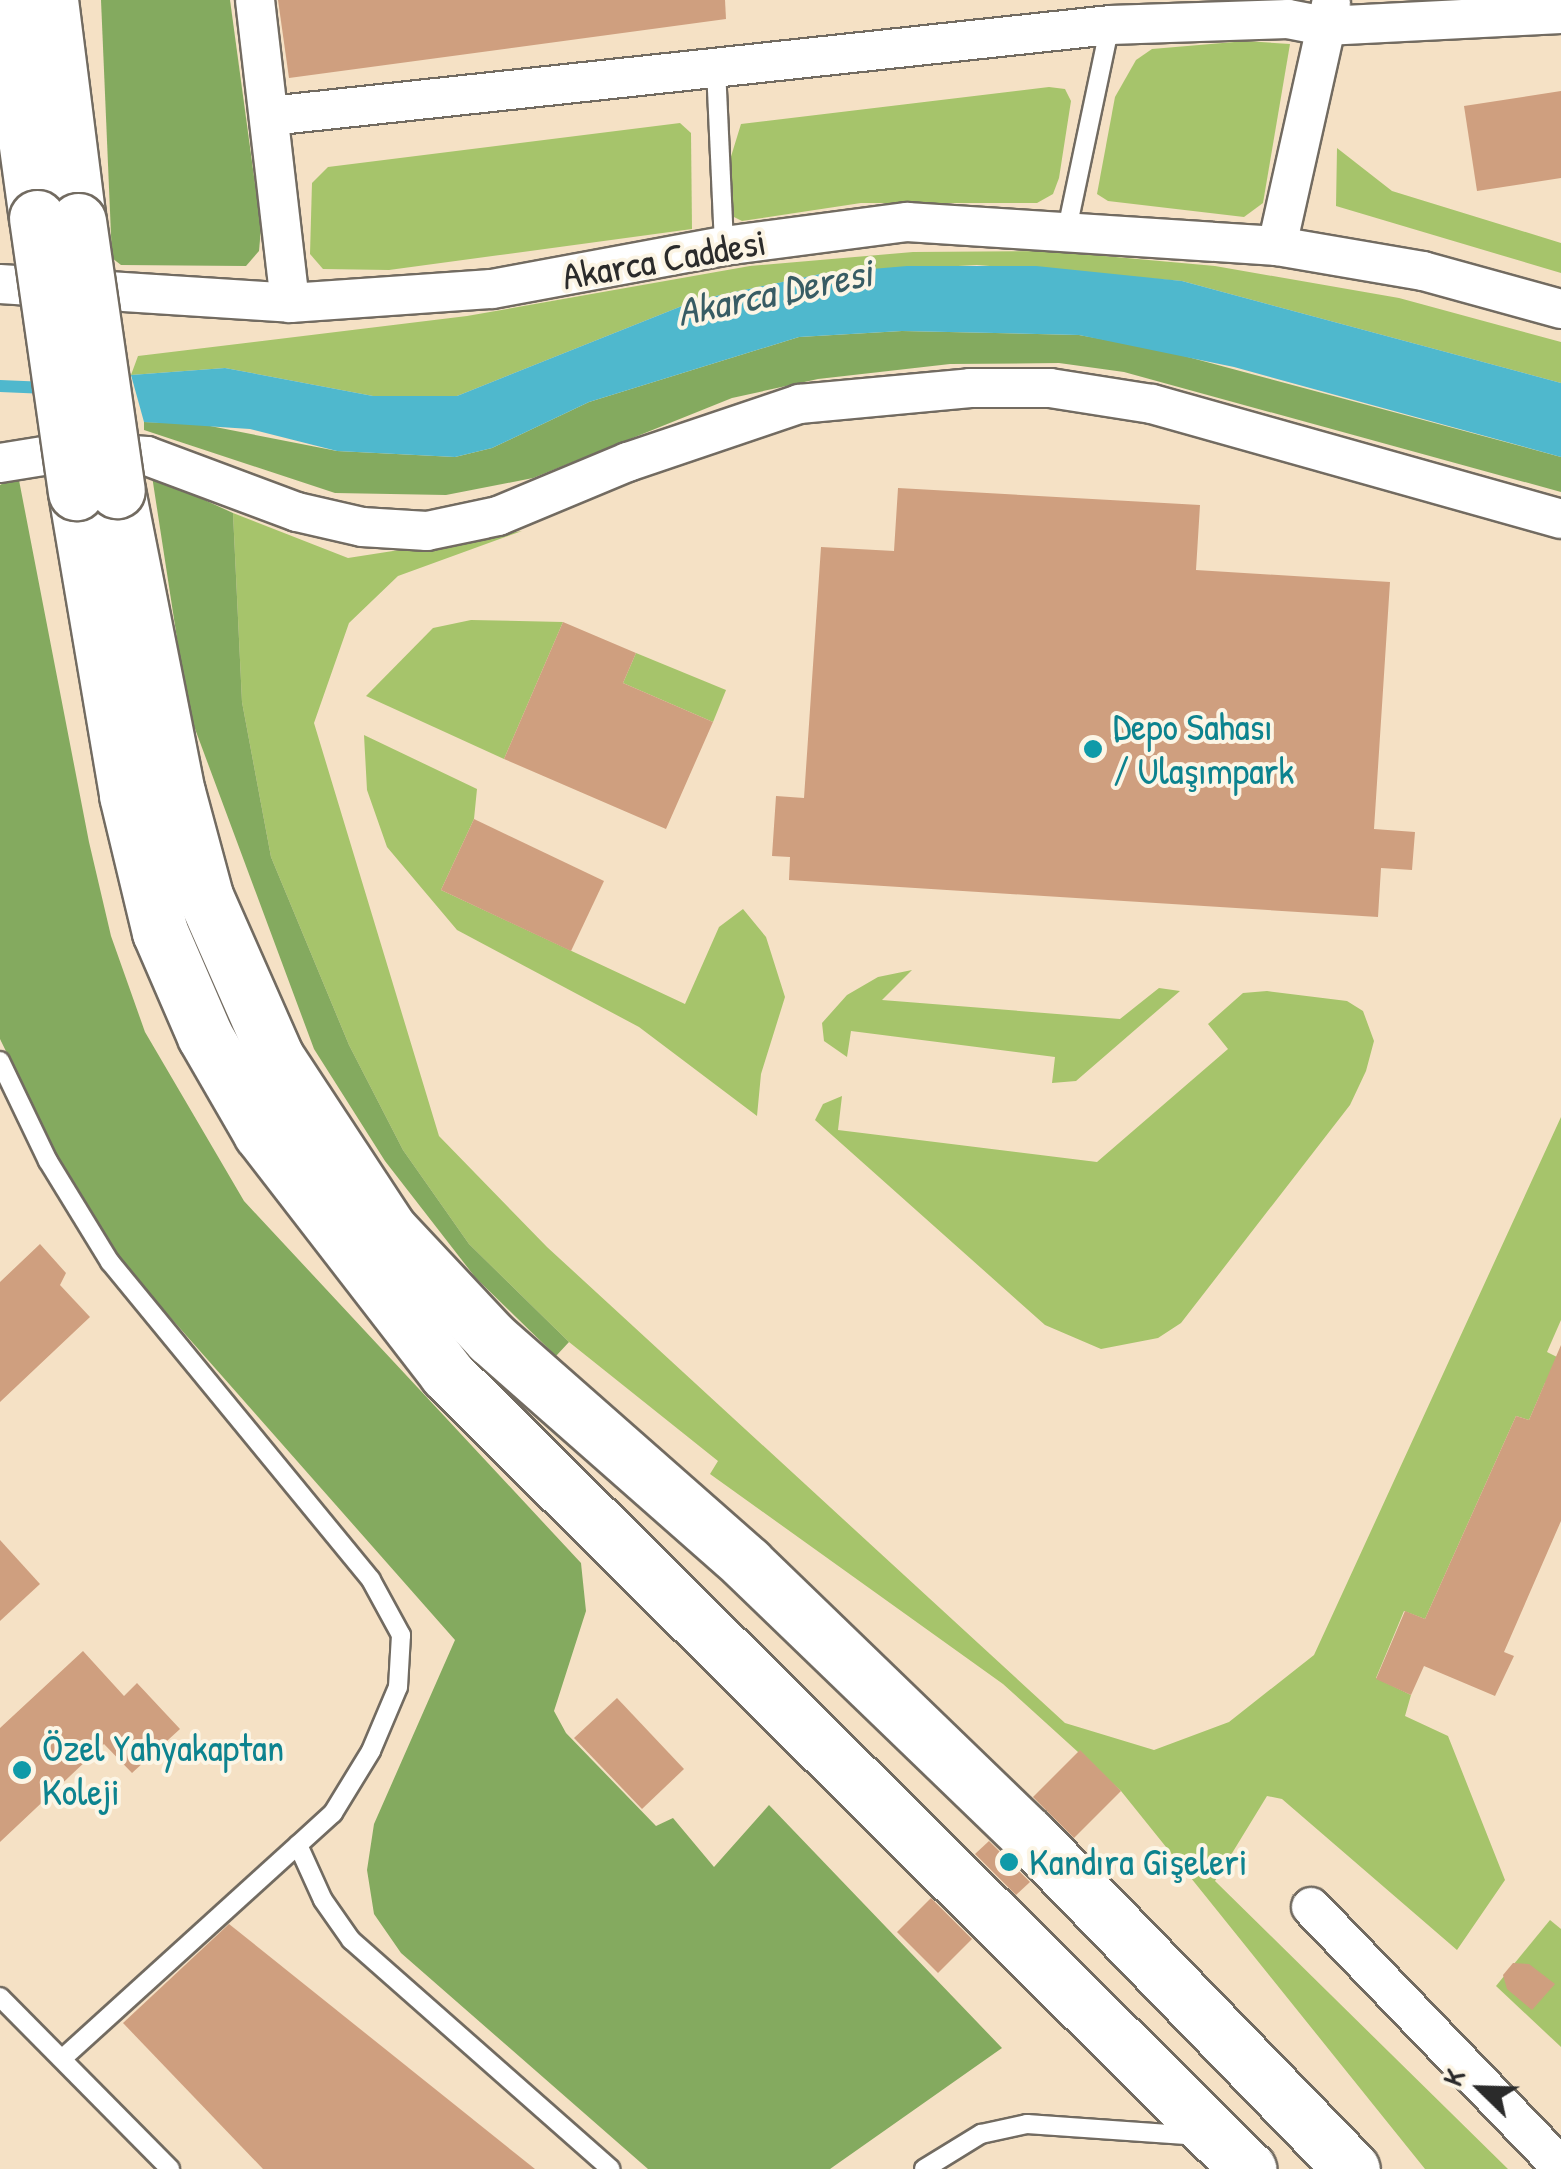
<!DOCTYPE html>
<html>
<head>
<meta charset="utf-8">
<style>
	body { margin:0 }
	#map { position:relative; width:1561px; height:2169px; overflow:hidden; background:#f5e1c5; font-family:"Patrick Hand",sans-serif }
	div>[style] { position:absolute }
	.green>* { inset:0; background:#a6c46b }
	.forest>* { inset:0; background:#84aa5f }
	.water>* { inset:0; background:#4fb8cd }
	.stream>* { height:12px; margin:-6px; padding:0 6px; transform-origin:6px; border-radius:6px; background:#4fb8cd }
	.building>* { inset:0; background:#cf9f7f }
	.roads { filter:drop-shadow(2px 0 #726b61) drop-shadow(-2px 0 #726b61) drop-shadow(0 2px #726b61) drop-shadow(0 -2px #726b61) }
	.lane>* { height:18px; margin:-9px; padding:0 9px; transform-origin:9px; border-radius:9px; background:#fff }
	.street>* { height:38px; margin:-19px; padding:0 19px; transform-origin:19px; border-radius:19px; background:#fff }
	.highway>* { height:55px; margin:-27.5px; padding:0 27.5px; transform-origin:27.5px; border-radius:27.5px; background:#fff }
	.bridges { filter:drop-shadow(2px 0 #726b61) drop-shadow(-2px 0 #726b61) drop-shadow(0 2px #726b61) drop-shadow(0 -2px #726b61) }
	.highway-bridge>* { height:55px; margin:-27.5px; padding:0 27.5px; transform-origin:27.5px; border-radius:27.5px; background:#fff }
	.dots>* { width:28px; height:28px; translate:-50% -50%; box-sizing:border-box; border:5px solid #fcf5e5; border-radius:50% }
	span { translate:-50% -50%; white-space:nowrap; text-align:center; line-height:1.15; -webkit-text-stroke:8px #fcf5e5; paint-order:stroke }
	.street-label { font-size:38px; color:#2b2b2b }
	.culture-label { font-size:38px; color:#0d838f }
	.left { translate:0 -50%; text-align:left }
	.water-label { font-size:40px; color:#385c64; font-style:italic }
	.north { position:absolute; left:1431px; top:2039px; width:100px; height:100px; -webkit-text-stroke:8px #fcf5e5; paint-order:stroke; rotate:293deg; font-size:28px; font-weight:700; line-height:40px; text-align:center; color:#2b2b2b }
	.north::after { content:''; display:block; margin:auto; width:35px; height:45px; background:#2b2b2b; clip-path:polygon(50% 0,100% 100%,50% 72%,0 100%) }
</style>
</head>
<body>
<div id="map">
	<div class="green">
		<i style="clip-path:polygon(1246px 41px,1290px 44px,1263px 203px,1244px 217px,1108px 201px,1097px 194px,1115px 97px,1136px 60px,1152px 49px)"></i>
		<i style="clip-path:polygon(1049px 87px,1065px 89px,1071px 101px,1059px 178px,1053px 194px,1037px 203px,861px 203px,742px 221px,732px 216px,729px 163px,741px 124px)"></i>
		<i style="clip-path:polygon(680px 123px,691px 133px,692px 229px,389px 270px,323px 269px,310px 254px,312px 183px,328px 167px)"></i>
		<i style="clip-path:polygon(1337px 148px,1392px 191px,1561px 243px,1561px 273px,1336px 206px)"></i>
		<i style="clip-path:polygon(1049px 251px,1215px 266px,1399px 298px,1561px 342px,1561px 383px,1182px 281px,977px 265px,825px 273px,697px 300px,457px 396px,373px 396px,225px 368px,131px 375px,138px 356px,467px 316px,750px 266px,913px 252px)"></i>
		<i style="clip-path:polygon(233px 513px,348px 558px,522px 531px,398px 576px,349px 623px,314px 723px,439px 1136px,547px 1247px,1065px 1723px,1154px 1750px,1229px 1722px,1314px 1655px,1561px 1117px,1561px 1320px,1547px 1352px,1561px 1359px,1561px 1389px,1545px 1383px,1529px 1420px,1516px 1416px,1425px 1619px,1404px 1611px,1376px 1678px,1411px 1695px,1405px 1716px,1448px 1736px,1505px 1880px,1457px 1950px,1282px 1799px,1267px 1796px,1215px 1881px,1508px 2169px,1425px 2169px,1121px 1791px,1003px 1684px,710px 1474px,718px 1461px,569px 1342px,469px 1244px,403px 1150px,349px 1045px,271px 857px,242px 702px)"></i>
		<i style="clip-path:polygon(471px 620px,563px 622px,504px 759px,366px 696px,433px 628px)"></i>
		<i style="clip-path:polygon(636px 653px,726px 690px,713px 722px,623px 683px)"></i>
		<i style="clip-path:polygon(364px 735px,477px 789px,474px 819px,441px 890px,685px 1004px,719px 927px,743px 909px,766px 937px,785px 997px,761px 1074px,757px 1116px,639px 1027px,457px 930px,387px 847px,367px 790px)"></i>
		<i style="clip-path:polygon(912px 970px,882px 1000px,1120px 1019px,1159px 988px,1180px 991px,1076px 1081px,1052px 1083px,1055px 1057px,851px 1031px,847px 1057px,824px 1041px,822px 1023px,847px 995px,878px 977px)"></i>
		<i style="clip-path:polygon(1267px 991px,1347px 1001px,1363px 1011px,1374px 1041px,1366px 1071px,1350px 1105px,1181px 1323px,1158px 1338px,1101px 1349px,1045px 1325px,815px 1120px,823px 1104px,842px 1096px,838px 1130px,1097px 1162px,1228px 1049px,1208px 1024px,1243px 993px)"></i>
		<i style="clip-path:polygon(1550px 1920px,1561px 1929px,1561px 2047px,1496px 1986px)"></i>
	</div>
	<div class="forest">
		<i style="clip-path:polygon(101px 0,230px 0,261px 228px,259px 251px,246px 266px,121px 265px,112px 258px)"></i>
		<i style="clip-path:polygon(902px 331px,1079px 335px,1158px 349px,1561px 457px,1561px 492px,1124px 372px,1059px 363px,950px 364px,818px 379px,732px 398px,533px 478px,446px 495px,335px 493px,144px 430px,144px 422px,200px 424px,337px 451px,455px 457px,492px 448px,589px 402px,799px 337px)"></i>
		<i style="clip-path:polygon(18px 475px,89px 842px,111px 936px,145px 1032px,244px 1201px,581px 1563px,586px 1611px,554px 1711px,566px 1733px,656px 1826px,673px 1818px,714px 1867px,769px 1805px,1002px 2048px,830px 2169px,648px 2169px,401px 1953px,374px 1914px,367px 1870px,374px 1824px,455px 1640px,125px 1266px,67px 1176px,0 1039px,0 485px)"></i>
		<i style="clip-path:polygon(152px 476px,233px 513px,242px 702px,271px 857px,349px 1045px,403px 1150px,469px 1244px,569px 1342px,556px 1356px,475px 1277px,385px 1161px,314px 1049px,188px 710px)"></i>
	</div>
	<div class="water">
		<i style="clip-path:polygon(907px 266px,1036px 266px,1182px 281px,1561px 383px,1561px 457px,1234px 367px,1079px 335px,902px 331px,799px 337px,589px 402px,492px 448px,455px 457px,337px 451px,250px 429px,144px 422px,131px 375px,225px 368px,373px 396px,457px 396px,697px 300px,825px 273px)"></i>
	</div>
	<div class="stream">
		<i style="left:0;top:386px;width:47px;rotate:2.4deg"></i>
	</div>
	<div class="building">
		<i style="clip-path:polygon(278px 0,725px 0,726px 19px,289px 78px)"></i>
		<i style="clip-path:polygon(1561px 91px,1561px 178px,1477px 191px,1464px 106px)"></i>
		<i style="clip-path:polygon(898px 488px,1200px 505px,1196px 570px,1390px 582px,1374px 829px,1415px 832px,1412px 870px,1381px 868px,1378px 917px,789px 880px,790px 857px,772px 856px,776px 796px,804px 798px,821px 547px,894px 551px)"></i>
		<i style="clip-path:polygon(563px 622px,636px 653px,623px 683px,713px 722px,666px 829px,504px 759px)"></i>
		<i style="clip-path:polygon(474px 819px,604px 881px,571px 951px,441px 890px)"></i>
		<i style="clip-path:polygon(40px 1244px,66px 1273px,60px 1285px,90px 1317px,0 1402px,0 1282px)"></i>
		<i style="clip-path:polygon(1561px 1345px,1561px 1521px,1504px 1652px,1514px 1656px,1495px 1696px,1424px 1666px,1411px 1695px,1376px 1679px,1405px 1611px,1425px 1619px,1516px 1416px,1529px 1420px)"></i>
		<i style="clip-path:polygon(0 1540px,40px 1584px,0 1621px)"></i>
		<i style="clip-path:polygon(83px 1651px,124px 1696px,137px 1683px,180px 1729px,132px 1773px,104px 1744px,0 1842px,0 1728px)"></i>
		<i style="clip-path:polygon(617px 1698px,684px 1769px,642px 1809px,574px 1738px)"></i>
		<i style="clip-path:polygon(1080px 1750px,1121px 1791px,1074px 1838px,1033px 1797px)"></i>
		<i style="clip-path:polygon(989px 1841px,1030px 1882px,1016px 1895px,975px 1854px)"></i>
		<i style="clip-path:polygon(931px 1898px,972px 1939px,938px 1973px,897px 1932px)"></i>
		<i style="clip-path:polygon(229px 1924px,535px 2169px,263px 2169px,123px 2023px)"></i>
		<i style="clip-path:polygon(1513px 1963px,1529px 1964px,1555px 1984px,1532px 2010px,1507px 1989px,1503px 1975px)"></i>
	</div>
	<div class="roads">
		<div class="lane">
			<i style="left:716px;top:68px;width:178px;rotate:87.4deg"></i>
			<i style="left:1067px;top:229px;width:208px;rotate:-78.1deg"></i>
			<i style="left:0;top:1061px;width:111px;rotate:64.4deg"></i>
			<i style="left:48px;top:1161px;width:119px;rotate:58.5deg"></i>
			<i style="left:110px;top:1262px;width:411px;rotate:50.6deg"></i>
			<i style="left:371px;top:1580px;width:63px;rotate:61.4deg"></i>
			<i style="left:401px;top:1635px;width:52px;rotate:93.3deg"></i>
			<i style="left:398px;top:1687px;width:69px;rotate:112.9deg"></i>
			<i style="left:371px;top:1751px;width:73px;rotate:121.5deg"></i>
			<i style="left:333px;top:1813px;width:47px;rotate:137.6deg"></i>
			<i style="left:298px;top:1845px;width:60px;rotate:65.6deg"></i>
			<i style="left:323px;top:1900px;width:49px;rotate:55deg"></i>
			<i style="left:351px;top:1940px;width:346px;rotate:41.4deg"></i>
			<i style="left:0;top:1997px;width:242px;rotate:45.3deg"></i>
			<i style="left:64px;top:2057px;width:316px;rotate:-42.2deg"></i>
			<i style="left:924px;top:2169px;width:67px;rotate:-31.6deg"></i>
			<i style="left:981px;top:2134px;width:47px;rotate:-12.3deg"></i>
			<i style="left:1027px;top:2124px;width:170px;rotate:4deg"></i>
		</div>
		<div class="street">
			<i style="left:255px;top:0;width:305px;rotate:83.4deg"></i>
			<i style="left:270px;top:116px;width:845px;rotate:-6.18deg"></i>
			<i style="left:1110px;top:25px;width:178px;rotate:-1.9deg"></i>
			<i style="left:1288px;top:19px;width:38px;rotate:11deg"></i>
			<i style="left:1325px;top:26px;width:236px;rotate:-2.9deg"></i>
			<i style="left:1277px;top:246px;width:248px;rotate:-77.4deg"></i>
			<i style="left:0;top:284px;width:291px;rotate:3.7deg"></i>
			<i style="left:290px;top:303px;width:202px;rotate:-4deg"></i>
			<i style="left:492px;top:289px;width:236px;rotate:-10.5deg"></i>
			<i style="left:724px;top:246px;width:185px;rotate:-7.5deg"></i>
			<i style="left:907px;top:222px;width:371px;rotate:3.7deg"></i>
			<i style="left:1277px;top:246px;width:148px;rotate:9.7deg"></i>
			<i style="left:1423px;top:271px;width:143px;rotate:15.4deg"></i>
			<i style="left:0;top:463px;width:75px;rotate:-9.2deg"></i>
			<i style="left:74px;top:451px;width:73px;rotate:3.9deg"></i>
			<i style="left:147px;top:456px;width:160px;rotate:20.5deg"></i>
			<i style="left:297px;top:512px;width:67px;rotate:13deg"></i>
			<i style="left:362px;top:527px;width:65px;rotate:3.5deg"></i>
			<i style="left:427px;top:531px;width:73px;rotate:-11.9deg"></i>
			<i style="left:498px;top:516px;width:141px;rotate:-22.6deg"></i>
			<i style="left:628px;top:462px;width:181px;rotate:-18.7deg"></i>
			<i style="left:799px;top:404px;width:172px;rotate:-5.3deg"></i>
			<i style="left:970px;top:388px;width:80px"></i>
			<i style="left:1050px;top:388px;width:103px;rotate:8.9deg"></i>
			<i style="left:1152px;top:404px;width:425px;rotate:15.7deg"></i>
			<i style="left:1311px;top:1907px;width:361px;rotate:46.1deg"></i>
		</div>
		<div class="highway">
			<i style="left:7px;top:0;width:220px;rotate:82.2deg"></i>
			<i style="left:50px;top:0;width:223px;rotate:82.8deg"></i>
			<i style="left:117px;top:490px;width:308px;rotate:78.8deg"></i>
			<i style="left:177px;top:792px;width:108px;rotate:74.9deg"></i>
			<i style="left:205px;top:896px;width:176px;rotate:66.2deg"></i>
			<i style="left:276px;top:1057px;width:206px;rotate:56.7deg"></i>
			<i style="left:389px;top:1229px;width:149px;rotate:46.9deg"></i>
			<i style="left:491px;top:1338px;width:341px;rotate:41.4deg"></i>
			<i style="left:747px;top:1564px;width:390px;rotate:44deg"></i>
			<i style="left:1028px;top:1835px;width:465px;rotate:45.9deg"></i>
			<i style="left:76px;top:492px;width:307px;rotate:80.4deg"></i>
			<i style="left:127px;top:795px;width:141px;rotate:76.5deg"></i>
			<i style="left:160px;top:932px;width:113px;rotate:66.6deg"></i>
			<i style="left:205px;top:1036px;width:112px;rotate:60deg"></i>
			<i style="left:261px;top:1133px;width:304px;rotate:52.3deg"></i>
			<i style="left:447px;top:1374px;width:1129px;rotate:44.78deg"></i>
		</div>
	</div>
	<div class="bridges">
		<div class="highway-bridge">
			<i style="left:37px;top:218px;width:277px;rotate:81.9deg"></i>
			<i style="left:78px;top:221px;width:272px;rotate:81.8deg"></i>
		</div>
	</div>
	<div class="dots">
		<i style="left:1093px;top:749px;background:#0f9aa8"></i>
		<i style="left:22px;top:1770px;background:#0f9aa8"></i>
		<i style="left:1009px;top:1862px;background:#0f9aa8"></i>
	</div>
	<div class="street-label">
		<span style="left:664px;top:259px;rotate:-10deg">Akarca Caddesi</span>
	</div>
	<div class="culture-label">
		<span class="left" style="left:1113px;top:749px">Depo Sahası<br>/ Ulaşımpark</span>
		<span class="left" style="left:42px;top:1770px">Özel Yahyakaptan<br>Koleji</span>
		<span class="left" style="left:1029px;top:1862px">Kandıra Gişeleri</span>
	</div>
	<div class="water-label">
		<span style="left:774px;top:291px;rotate:-12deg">Akarca Deresi</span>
	</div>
	<div class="north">K</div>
</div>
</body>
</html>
